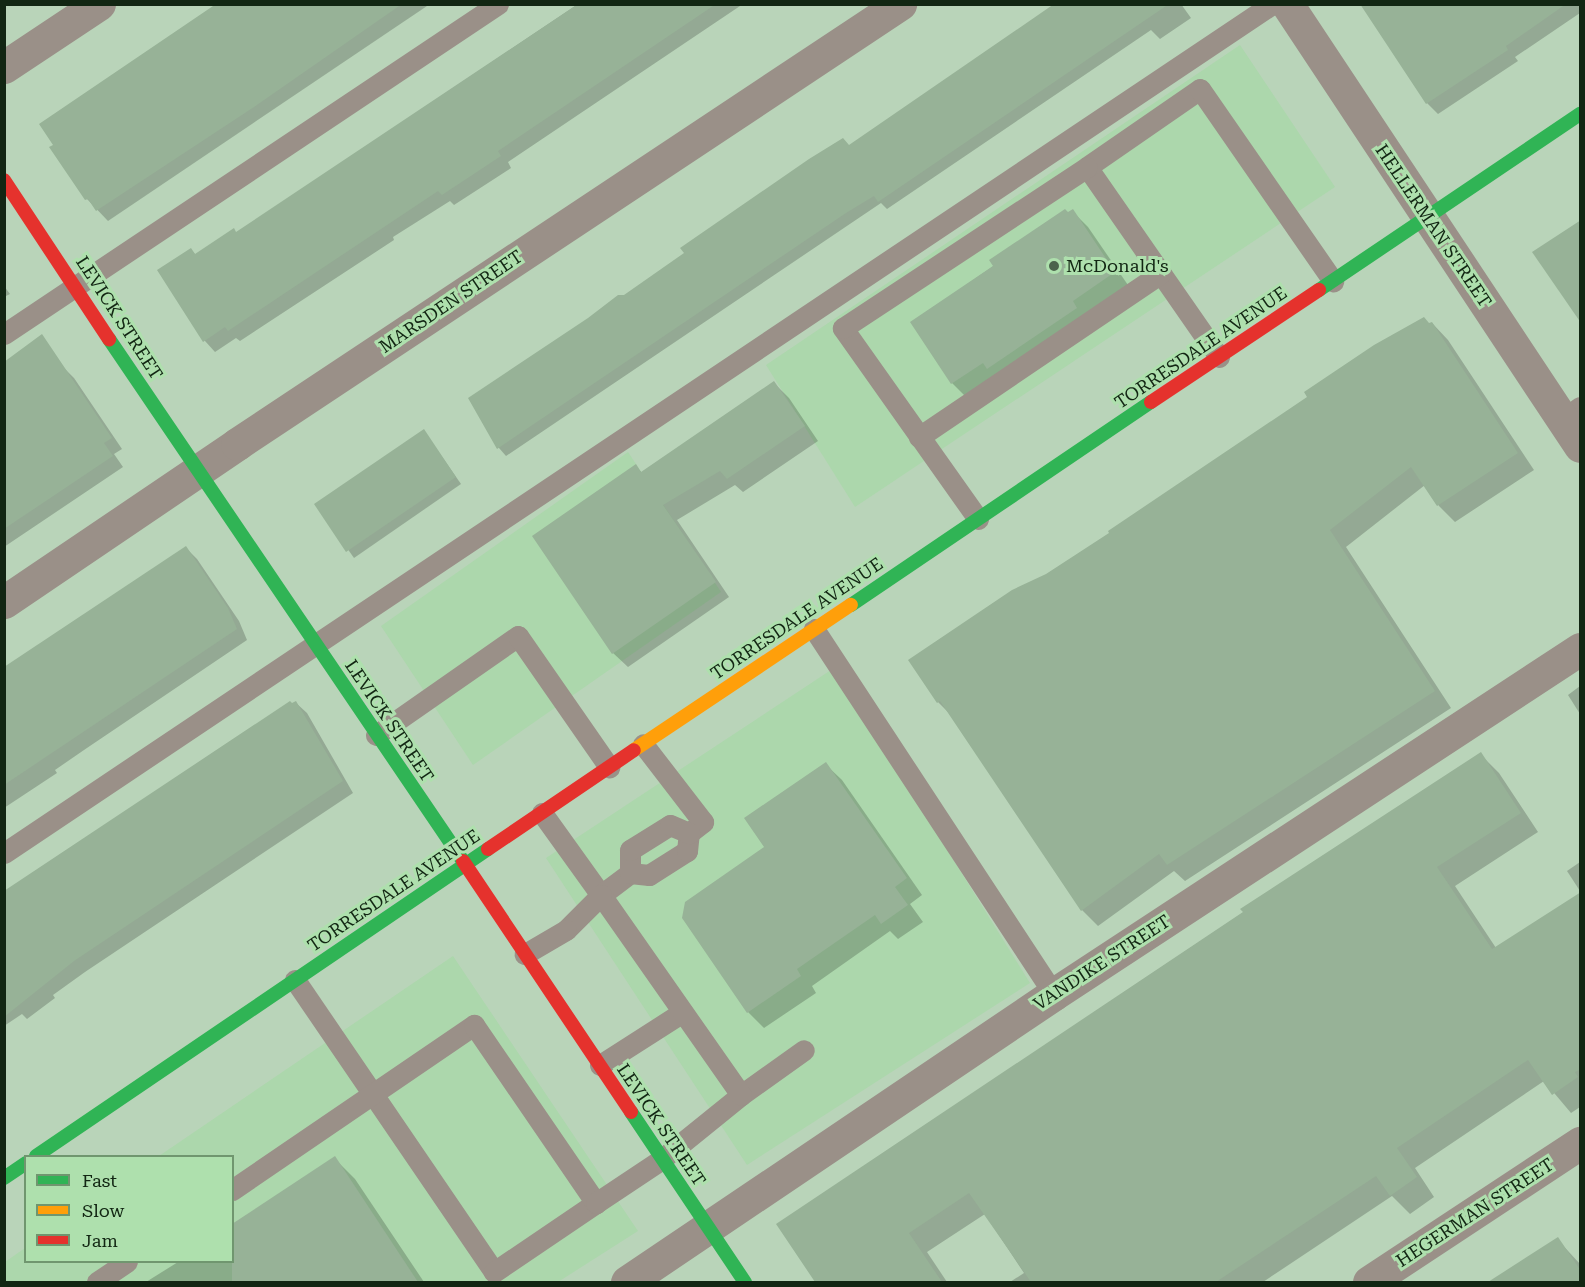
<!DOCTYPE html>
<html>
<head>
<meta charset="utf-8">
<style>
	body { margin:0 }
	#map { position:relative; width:1585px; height:1287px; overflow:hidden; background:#b9d4b9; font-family:"Roboto Serif",serif }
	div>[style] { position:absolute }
	.built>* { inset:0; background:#acd7ac }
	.shadow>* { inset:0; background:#0003 }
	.building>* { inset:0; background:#97b297 }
	.lane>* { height:21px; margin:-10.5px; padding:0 10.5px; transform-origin:10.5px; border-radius:10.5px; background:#9a9088 }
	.street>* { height:33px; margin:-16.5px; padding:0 16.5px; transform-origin:16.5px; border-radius:16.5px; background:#9a9088 }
	.fast>* { height:14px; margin:-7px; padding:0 7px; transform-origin:7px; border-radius:7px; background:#30b455 }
	.slow>* { height:14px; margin:-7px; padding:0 7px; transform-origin:7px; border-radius:7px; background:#ff9f0a }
	.jam>* { height:14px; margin:-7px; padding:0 7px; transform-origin:7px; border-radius:7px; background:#e5322d }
	.dots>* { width:16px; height:16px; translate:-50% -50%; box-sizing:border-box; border:3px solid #aee0ad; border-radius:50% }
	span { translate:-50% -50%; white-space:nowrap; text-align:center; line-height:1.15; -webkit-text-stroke:6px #aee0ad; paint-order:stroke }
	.street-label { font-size:18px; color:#122613 }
	.poi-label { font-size:18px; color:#122613 }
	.left { translate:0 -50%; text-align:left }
	.frame { position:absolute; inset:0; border:6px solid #122613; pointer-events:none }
	.legend { position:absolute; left:24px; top:1155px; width:210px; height:108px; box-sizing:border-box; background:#aee0ad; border:2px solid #70966f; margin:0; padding:8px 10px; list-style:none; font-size:18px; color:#122613 }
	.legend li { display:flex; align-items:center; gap:12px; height:30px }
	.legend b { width:30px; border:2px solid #70966f }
</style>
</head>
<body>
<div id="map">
	<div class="built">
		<i style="clip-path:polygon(1240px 45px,1335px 187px,855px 507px,766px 365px)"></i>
		<i style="clip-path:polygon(628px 452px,721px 592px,473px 765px,381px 626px)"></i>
		<i style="clip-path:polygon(834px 668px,1030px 983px,747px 1165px,546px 858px)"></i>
		<i style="clip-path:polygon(453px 956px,638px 1231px,558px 1282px,5px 1282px,5px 1262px,25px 1248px,26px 1262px,232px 1262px,232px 1156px,159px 1156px)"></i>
	</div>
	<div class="shadow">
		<i style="clip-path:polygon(220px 4px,430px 4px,108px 221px,87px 199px)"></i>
		<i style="clip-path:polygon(578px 4px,743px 4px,508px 162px,511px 168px,454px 205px,450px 201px,393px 237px,394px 240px,240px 341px,236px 338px,215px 352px,205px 341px,159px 271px,191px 250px,196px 255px,237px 233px)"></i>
		<i style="clip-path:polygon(1055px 4px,1181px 4px,1191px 18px,1160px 39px,1151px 30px,887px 209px,881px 203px,506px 456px,499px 448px,470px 399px,975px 62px)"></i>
		<i style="clip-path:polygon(1362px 4px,1580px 4px,1580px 13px,1515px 57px,1518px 61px,1438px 114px,1427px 103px)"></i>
		<i style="clip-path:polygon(1072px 211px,1088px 227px,1130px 288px,969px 400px,952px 383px,912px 323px)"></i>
		<i style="clip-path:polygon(4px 286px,10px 294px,4px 297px)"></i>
		<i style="clip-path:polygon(1432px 323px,1448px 340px,1534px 470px,1455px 522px,1439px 506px,1425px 485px,1346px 547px,1451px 708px,1185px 881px,1174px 871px,1098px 926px,1082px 910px,951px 715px,938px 702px,910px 660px,1046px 575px)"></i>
		<i style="clip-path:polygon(63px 367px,74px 378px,122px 449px,114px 454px,123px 467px,4px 547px,4px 408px)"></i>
		<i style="clip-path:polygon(774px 383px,789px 398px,818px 441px,743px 492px,735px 485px,677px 520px,729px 597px,628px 667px,613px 653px,636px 466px,642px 473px)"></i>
		<i style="clip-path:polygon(424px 431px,461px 484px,354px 558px,316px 504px)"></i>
		<i style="clip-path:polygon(186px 548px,197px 559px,239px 621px,247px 640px,84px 750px,55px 770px,57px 773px,4px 808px,4px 669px)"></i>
		<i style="clip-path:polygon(1580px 686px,1580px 714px,1568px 695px)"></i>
		<i style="clip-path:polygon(296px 703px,307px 713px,353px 793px,85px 972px,53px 995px,55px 998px,27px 1019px,22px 1014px,4px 1026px,4px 892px)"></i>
		<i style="clip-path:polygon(1480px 754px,1499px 773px,1538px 832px,1455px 886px,1496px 948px,1580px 894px,1580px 1107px,1571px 1113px,1544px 1081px,1415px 1168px,1434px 1197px,1410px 1214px,1392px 1196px,1263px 1282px,1010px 1282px,1024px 1273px,985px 1214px,927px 1252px,947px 1282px,816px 1282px,778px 1224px)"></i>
		<i style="clip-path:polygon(825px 764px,842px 780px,922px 895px,910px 904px,923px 922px,898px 939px,890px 931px,812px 986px,816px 993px,764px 1028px,748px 1012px,683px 917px,766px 848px)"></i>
		<i style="clip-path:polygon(1580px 862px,1580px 891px,1567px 871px)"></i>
		<i style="clip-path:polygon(334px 1158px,355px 1179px,424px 1282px,146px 1282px,178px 1262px,232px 1262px)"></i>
		<i style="clip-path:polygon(1557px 1239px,1580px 1264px,1580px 1282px,1507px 1282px,1502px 1276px)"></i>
	</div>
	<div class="building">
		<i style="clip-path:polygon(216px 4px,402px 4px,254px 107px,96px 211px,88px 199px,85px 200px,49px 147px,53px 145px,39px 124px)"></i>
		<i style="clip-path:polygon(578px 4px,716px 4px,498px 151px,501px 156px,442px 195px,438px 191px,228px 331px,225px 327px,203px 342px,157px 270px,191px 248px,195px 254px,234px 228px,236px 232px)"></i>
		<i style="clip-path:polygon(1054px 4px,1169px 4px,878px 202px,874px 196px,846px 213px,497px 449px,468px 398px,588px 318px,618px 295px,624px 295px,684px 253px,680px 248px,809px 159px,843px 138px,849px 145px)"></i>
		<i style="clip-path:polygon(1360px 4px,1566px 4px,1506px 46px,1508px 50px,1426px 104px)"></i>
		<i style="clip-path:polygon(1065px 209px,1068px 212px,1073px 209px,1115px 272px,1073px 301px,1077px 308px,987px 369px,983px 363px,951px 384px,910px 322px,993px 266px,989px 260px)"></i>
		<i style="clip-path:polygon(1581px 220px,1581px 323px,1532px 252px)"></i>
		<i style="clip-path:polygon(1424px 317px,1429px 323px,1432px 322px,1518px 453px,1437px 506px,1411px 467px,1330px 530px,1435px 691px,1167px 865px,1159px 854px,1081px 911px,940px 701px,937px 703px,908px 660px,1012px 590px,1046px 574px,1109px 533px,1108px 531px,1307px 397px,1304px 392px,1374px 345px)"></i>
		<i style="clip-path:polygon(42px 334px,112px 438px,104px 443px,113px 456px,4px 529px,4px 362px)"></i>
		<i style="clip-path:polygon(774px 381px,805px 426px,727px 479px,720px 471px,663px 505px,716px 582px,612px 654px,532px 536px,636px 464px,641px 472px)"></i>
		<i style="clip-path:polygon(424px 429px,456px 477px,346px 552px,314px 504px)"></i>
		<i style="clip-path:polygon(186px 546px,228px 608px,237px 629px,4px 785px,4px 667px)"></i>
		<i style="clip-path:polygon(290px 701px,292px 703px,296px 701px,343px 781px,74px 961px,4px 1017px,4px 891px)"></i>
		<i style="clip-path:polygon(1481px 752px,1521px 813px,1437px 867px,1492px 949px,1581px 892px,1581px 1069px,1575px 1072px,1578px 1077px,1552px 1095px,1528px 1060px,1397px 1148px,1417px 1177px,1390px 1196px,1376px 1176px,1216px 1282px,1031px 1282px,969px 1193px,909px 1233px,942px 1282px,815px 1282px,776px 1224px,1243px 912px,1240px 909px)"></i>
		<i style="clip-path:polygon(826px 762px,907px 878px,895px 887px,908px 905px,881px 924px,875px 915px,797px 969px,801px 976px,747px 1013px,682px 918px,685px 902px,764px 847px,744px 818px)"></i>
		<i style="clip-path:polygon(335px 1156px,418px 1282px,232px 1282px,232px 1224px)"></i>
		<i style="clip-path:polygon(1558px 1237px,1581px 1271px,1581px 1282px,1488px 1282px)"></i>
	</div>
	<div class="lane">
		<i style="left:4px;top:334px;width:594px;rotate:-33.74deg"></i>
		<i style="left:1219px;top:357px;width:231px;rotate:-124.8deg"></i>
		<i style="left:1087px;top:167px;width:137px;rotate:-34.6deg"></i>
		<i style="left:1200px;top:89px;width:234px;rotate:55.3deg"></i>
		<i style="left:1563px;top:419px;width:21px;rotate:-35deg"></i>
		<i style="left:919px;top:437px;width:292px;rotate:-34.1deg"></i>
		<i style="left:978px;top:519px;width:234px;rotate:-125.3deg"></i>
		<i style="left:843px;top:328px;width:292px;rotate:-33.4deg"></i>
		<i style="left:814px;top:629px;width:437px;rotate:56.7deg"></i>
		<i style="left:376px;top:735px;width:173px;rotate:-34.9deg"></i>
		<i style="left:518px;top:636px;width:160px;rotate:55.2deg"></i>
		<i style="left:542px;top:813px;width:101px;rotate:54.3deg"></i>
		<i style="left:601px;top:895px;width:36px;rotate:-37deg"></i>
		<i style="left:630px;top:873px;width:19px;rotate:6deg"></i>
		<i style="left:649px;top:875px;width:45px;rotate:-32.3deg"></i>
		<i style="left:687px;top:851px;width:18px;rotate:-84deg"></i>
		<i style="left:689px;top:833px;width:18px;rotate:-38deg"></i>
		<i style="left:703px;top:822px;width:98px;rotate:-127.6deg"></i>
		<i style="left:4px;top:853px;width:1526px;rotate:-33.8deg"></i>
		<i style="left:630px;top:873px;width:23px;rotate:-90deg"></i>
		<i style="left:630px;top:850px;width:47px;rotate:-32deg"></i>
		<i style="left:670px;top:825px;width:21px;rotate:23deg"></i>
		<i style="left:295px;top:980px;width:353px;rotate:55.7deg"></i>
		<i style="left:494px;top:1272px;width:123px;rotate:-34.1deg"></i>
		<i style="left:600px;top:1065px;width:98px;rotate:-32.6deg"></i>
		<i style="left:741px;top:1095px;width:77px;rotate:-35.5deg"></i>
		<i style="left:232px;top:1190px;width:293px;rotate:-34.3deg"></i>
		<i style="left:474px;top:1025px;width:216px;rotate:55.6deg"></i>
		<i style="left:596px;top:1203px;width:79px;rotate:-33.7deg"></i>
		<i style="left:662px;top:1159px;width:102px;rotate:-39deg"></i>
		<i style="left:741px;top:1095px;width:244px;rotate:-125deg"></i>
		<i style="left:601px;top:895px;width:49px;rotate:135deg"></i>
		<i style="left:566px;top:930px;width:48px;rotate:149.7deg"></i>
		<i style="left:97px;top:1282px;width:36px;rotate:-34deg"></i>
	</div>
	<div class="street">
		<i style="left:1287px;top:4px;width:530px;rotate:56.46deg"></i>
		<i style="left:4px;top:67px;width:114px;rotate:-33.6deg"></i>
		<i style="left:4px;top:602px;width:282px;rotate:-34.1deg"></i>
		<i style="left:237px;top:444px;width:796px;rotate:-33.57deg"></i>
		<i style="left:627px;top:1282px;width:515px;rotate:-34deg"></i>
		<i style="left:1054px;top:994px;width:629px;rotate:-33.26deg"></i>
		<i style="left:1369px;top:1282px;width:253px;rotate:-33.4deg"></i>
	</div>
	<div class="fast">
		<i style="left:1319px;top:290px;width:315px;rotate:-34deg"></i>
		<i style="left:109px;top:339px;width:631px;rotate:55.86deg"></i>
		<i style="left:851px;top:605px;width:362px;rotate:-34.1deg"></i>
		<i style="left:631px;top:1112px;width:205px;rotate:56.2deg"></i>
		<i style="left:36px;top:1156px;width:546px;rotate:-34.18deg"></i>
		<i style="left:4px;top:1178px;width:27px;rotate:-34deg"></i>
	</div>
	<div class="slow">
		<i style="left:634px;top:750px;width:261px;rotate:-33.8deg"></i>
	</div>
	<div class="jam">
		<i style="left:4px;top:180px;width:191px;rotate:56.6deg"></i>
		<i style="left:1151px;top:402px;width:202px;rotate:-33.7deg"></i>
		<i style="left:488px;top:849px;width:176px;rotate:-34.1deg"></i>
		<i style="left:463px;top:861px;width:302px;rotate:56.2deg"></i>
	</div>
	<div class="dots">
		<i style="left:1054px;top:266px;background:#4c634d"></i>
	</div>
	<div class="street-label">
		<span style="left:1433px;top:226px;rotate:56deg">HELLERMAN STREET</span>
		<span style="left:451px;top:302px;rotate:-34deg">MARSDEN STREET</span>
		<span style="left:119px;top:318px;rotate:57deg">LEVICK STREET</span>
		<span style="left:1201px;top:348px;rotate:-34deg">TORRESDALE AVENUE</span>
		<span style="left:797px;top:619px;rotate:-34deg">TORRESDALE AVENUE</span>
		<span style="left:389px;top:721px;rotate:56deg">LEVICK STREET</span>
		<span style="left:394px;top:891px;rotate:-34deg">TORRESDALE AVENUE</span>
		<span style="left:1102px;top:963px;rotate:-33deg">VANDIKE STREET</span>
		<span style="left:661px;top:1125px;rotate:56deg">LEVICK STREET</span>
		<span style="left:1475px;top:1213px;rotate:-33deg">HEGERMAN STREET</span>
	</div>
	<div class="poi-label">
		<span class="left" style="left:1066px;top:266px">McDonald's</span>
	</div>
	<div class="frame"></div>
	<ul class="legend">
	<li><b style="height:8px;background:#30b455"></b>Fast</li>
	<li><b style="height:8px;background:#ff9f0a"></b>Slow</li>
	<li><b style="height:8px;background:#e5322d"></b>Jam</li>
	</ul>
</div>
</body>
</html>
